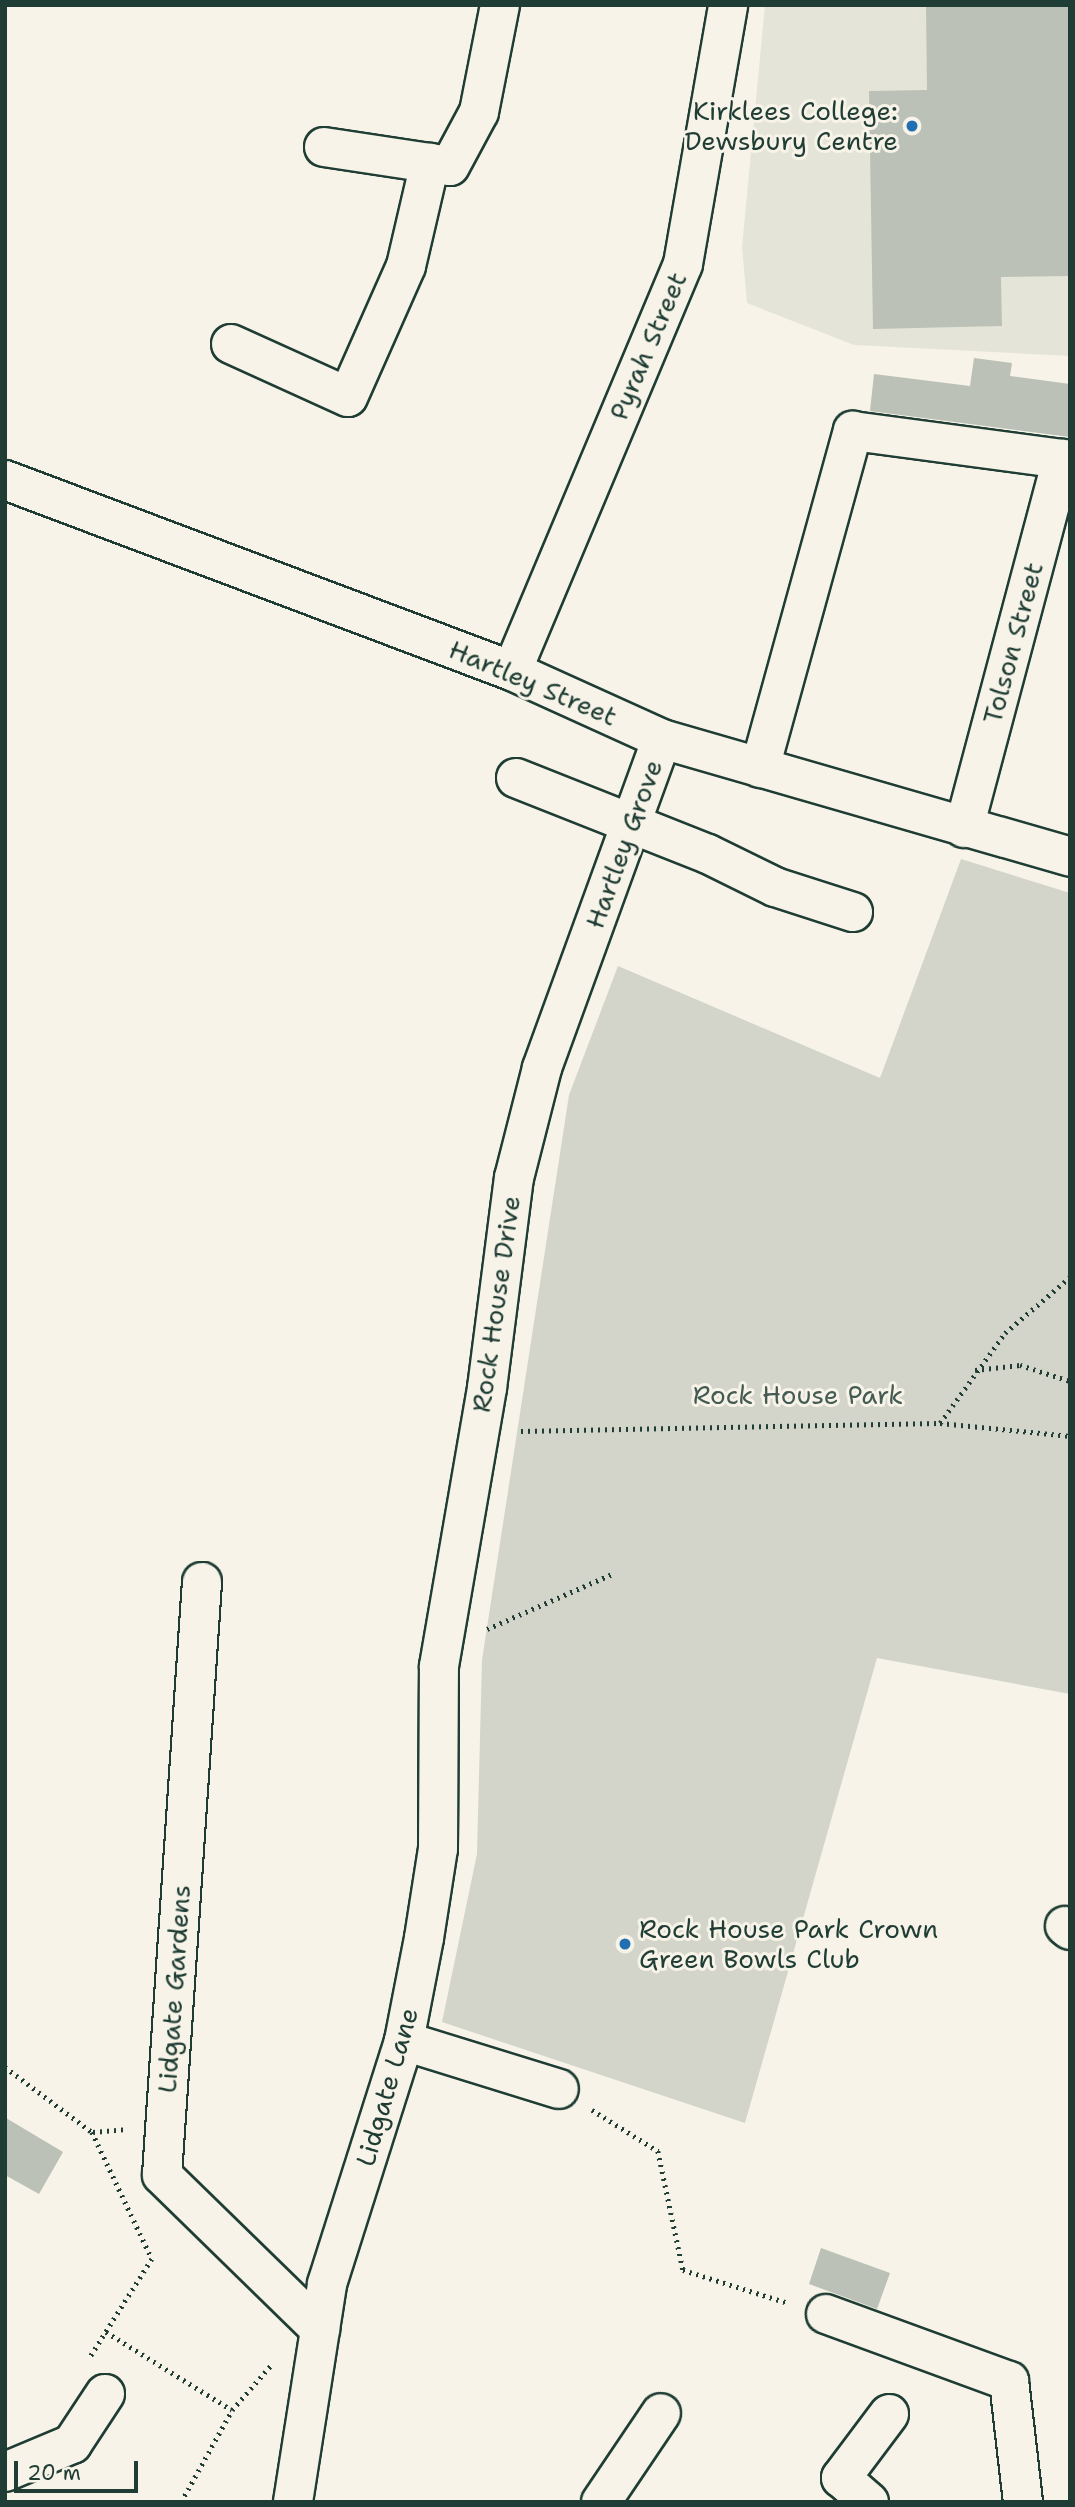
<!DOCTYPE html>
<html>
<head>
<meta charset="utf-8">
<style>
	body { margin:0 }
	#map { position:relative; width:1075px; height:2507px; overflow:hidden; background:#f7f3e8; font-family:"Shantell Sans",sans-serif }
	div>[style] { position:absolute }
	.built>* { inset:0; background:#e5e4d9 }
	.green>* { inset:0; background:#d3d5ca }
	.building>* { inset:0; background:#bbc1b6 }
	.path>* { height:4.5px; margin-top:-2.25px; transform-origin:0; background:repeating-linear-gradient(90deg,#1f3d34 0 2px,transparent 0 7px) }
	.roads { filter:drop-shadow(2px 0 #1f3d34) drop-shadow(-2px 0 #1f3d34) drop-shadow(0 2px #1f3d34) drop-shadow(0 -2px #1f3d34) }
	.minor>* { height:38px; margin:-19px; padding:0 19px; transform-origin:19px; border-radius:19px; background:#f7f3e8 }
	.dots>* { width:19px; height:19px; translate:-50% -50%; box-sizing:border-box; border:4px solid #f7f3e8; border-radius:50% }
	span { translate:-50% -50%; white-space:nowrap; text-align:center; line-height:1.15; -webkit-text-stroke:6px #f7f3e8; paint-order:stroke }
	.poi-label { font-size:26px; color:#1f3d34 }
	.right { translate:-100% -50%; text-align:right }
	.left { translate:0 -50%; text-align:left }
	.street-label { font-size:26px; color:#1f3d34 }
	.park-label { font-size:26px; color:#435b52 }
	.frame { position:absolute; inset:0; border:7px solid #1f3d34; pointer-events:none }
	.scale { position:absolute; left:14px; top:2461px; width:124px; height:32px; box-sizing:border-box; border:4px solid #1f3d34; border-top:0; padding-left:9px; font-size:21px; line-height:24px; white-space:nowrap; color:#1f3d34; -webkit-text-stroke:5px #f7f3e8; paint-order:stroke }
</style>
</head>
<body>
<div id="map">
	<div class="built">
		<i style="clip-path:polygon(765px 5px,1070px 5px,1070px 356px,854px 345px,747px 303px,742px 247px)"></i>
	</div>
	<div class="green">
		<i style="clip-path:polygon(961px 859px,1070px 893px,1070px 1694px,877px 1658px,745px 2123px,442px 2022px,477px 1854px,482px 1660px,569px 1095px,618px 966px,880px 1078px)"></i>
	</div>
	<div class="building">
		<i style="clip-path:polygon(926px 5px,1070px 5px,1070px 276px,1001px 277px,1002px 326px,873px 329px,869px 91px,927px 90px)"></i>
		<i style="clip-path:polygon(974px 358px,1012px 363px,1010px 376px,1070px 384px,1070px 437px,870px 411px,874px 374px,970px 386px)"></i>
		<i style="clip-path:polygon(6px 2118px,63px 2152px,39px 2194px,5px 2175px)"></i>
		<i style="clip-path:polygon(821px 2248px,890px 2273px,877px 2309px,809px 2284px)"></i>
	</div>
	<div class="path">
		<i style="left:975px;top:1370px;width:45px;rotate:-6.3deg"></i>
		<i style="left:1020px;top:1365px;width:52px;rotate:17.7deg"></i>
		<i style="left:940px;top:1423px;width:111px;rotate:-54.2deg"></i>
		<i style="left:1005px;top:1333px;width:86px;rotate:-40.7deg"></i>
		<i style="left:521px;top:1431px;width:419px;rotate:-1.1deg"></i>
		<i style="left:940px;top:1423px;width:131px;rotate:5.7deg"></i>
		<i style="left:487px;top:1629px;width:137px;rotate:-23.7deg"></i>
		<i style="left:5px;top:2067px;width:109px;rotate:36.8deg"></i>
		<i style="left:92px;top:2132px;width:140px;rotate:64.7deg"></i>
		<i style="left:152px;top:2259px;width:115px;rotate:122.2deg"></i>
		<i style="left:592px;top:2110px;width:78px;rotate:31.8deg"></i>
		<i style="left:658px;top:2151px;width:122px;rotate:78.1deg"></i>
		<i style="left:683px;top:2270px;width:110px;rotate:17.4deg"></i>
		<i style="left:93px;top:2132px;width:33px;rotate:-5deg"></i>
		<i style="left:106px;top:2332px;width:148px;rotate:31.8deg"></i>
		<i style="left:181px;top:2502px;width:105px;rotate:-61deg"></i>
		<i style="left:232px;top:2410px;width:61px;rotate:-49deg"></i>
	</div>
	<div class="roads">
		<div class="minor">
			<i style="left:324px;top:147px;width:127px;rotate:8.6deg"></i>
			<i style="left:450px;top:166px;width:61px;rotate:-61.8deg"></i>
			<i style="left:479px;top:112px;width:109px;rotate:-78.9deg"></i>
			<i style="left:231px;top:344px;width:128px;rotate:24.4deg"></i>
			<i style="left:348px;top:397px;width:143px;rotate:-66.1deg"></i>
			<i style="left:406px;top:266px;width:106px;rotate:-76.9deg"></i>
			<i style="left:5px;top:480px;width:542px;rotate:20.64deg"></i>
			<i style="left:512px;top:671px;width:165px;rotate:24.4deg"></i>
			<i style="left:662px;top:739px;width:425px;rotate:16.1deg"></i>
			<i style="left:512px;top:671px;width:441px;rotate:-67.2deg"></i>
			<i style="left:683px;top:264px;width:263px;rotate:-80.1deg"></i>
			<i style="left:760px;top:768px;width:350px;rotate:-74.6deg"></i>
			<i style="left:853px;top:431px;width:219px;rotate:7.6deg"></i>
			<i style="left:516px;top:778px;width:206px;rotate:21.6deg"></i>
			<i style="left:708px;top:854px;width:75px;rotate:26.2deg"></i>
			<i style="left:775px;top:887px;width:82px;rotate:17.8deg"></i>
			<i style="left:964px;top:828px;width:382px;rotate:-75.1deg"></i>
			<i style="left:202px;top:1582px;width:594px;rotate:93.86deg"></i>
			<i style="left:162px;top:2175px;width:221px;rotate:44.3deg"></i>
			<i style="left:1065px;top:1926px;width:6px;rotate:39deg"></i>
			<i style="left:404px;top:2041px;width:162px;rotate:17.2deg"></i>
			<i style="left:826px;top:2314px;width:195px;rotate:20.1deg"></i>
			<i style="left:1009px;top:2381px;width:122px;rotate:83.4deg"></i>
			<i style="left:5px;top:2472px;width:73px;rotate:-22.7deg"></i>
			<i style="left:72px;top:2444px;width:60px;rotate:-56.6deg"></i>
			<i style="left:293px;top:2502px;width:221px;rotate:-81.1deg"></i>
			<i style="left:327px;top:2284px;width:255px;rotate:-72.4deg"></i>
			<i style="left:404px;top:2041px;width:105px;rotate:-79deg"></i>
			<i style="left:424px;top:1938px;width:90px;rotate:-81.1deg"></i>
			<i style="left:438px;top:1849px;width:183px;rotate:-89.7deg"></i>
			<i style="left:439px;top:1666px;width:282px;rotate:-80.2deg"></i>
			<i style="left:487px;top:1388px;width:212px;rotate:-82.7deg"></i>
			<i style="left:514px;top:1178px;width:114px;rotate:-75.7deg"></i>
			<i style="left:542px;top:1068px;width:350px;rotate:-70deg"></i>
			<i style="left:601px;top:2502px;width:107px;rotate:-56deg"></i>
			<i style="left:869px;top:2502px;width:37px;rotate:-139deg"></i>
			<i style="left:841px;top:2478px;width:80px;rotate:-53.1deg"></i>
		</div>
	</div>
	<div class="dots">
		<i style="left:912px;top:126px;background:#1f6fb2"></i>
		<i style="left:625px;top:1944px;background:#1f6fb2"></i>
	</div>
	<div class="poi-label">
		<span class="right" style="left:898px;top:126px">Kirklees College:<br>Dewsbury Centre</span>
		<span class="left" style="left:639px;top:1944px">Rock House Park Crown<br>Green Bowls Club</span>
	</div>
	<div class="street-label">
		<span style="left:648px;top:346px;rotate:-67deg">Pyrah Street</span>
		<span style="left:1013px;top:643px;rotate:-75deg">Tolson Street</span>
		<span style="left:533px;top:683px;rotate:23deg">Hartley Street</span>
		<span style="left:624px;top:844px;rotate:-70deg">Hartley Grove</span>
		<span style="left:496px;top:1304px;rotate:-82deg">Rock House Drive</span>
		<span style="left:174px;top:1989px;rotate:-86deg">Lidgate Gardens</span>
		<span style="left:387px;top:2087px;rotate:-74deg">Lidgate Lane</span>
	</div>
	<div class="park-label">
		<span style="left:798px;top:1395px">Rock House Park</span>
	</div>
	<div class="frame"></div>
	<div class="scale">20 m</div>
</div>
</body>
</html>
